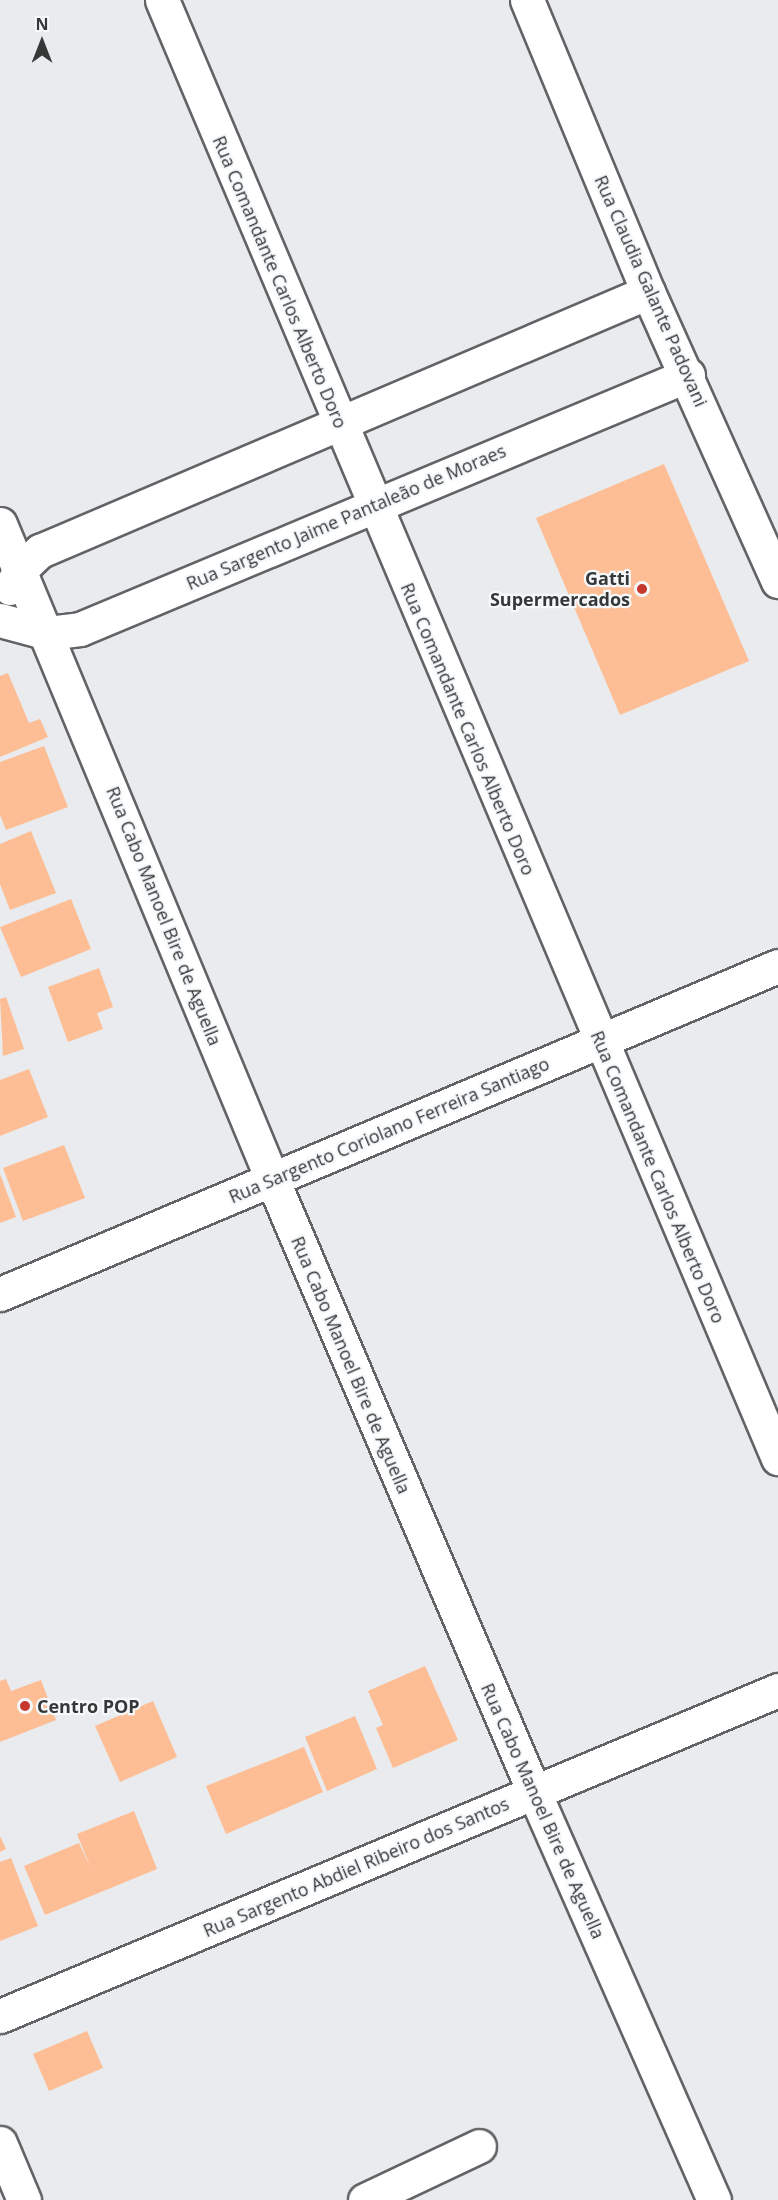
<!DOCTYPE html>
<html>
<head>
<meta charset="utf-8">
<style>
	body { margin:0 }
	#map { position:relative; width:778px; height:2200px; overflow:hidden; background:#e9ebee; font-family:"Open Sans",sans-serif }
	div>[style] { position:absolute }
	.building>* { inset:0; background:#fdbe95 }
	.roads { filter:drop-shadow(2px 0 #616365) drop-shadow(-2px 0 #616365) drop-shadow(0 2px #616365) drop-shadow(0 -2px #616365) }
	.street>* { height:33px; margin:-16.5px; padding:0 16.5px; transform-origin:16.5px; border-radius:16.5px; background:#fff }
	.dots>* { width:16px; height:16px; translate:-50% -50%; box-sizing:border-box; border:3px solid #f6f9fb; border-radius:50% }
	span { translate:-50% -50%; white-space:nowrap; text-align:center; line-height:1.15; -webkit-text-stroke:4.5px #f6f9fb; paint-order:stroke }
	.street-label { font-size:18px; color:#363737 }
	.poi-label { font-size:18px; color:#363737; font-weight:700 }
	.right { translate:-100% -50%; text-align:right }
	.left { translate:0 -50%; text-align:left }
	.north { position:absolute; left:12px; top:12px; width:60px; height:60px; -webkit-text-stroke:4px #f6f9fb; paint-order:stroke; rotate:0deg; font-size:16px; font-weight:700; line-height:24px; text-align:center; color:#363737 }
	.north::after { content:''; display:block; margin:auto; width:21px; height:27px; background:#363737; clip-path:polygon(50% 0,100% 100%,50% 72%,0 100%) }
</style>
</head>
<body>
<div id="map">
	<div class="building">
		<i style="clip-path:polygon(664px 464px,749px 661px,620px 715px,536px 518px)"></i>
		<i style="clip-path:polygon(8px 673px,29px 723px,40px 719px,48px 737px,0 757px,0 676px)"></i>
		<i style="clip-path:polygon(44px 746px,68px 807px,6px 830px,0 815px,0 762px)"></i>
		<i style="clip-path:polygon(31px 831px,56px 893px,10px 910px,0 884px,0 844px)"></i>
		<i style="clip-path:polygon(71px 899px,91px 949px,21px 977px,0 927px)"></i>
		<i style="clip-path:polygon(99px 968px,113px 1007px,97px 1013px,103px 1029px,68px 1042px,48px 987px)"></i>
		<i style="clip-path:polygon(6px 997px,24px 1049px,3px 1056px,0 999px)"></i>
		<i style="clip-path:polygon(29px 1069px,48px 1117px,0 1136px,0 1080px)"></i>
		<i style="clip-path:polygon(64px 1145px,85px 1198px,23px 1221px,3px 1168px)"></i>
		<i style="clip-path:polygon(0 1174px,16px 1217px,0 1223px)"></i>
		<i style="clip-path:polygon(425px 1666px,458px 1740px,393px 1768px,376px 1728px,383px 1725px,368px 1691px)"></i>
		<i style="clip-path:polygon(6px 1679px,11px 1691px,41px 1680px,56px 1720px,0 1742px,0 1681px)"></i>
		<i style="clip-path:polygon(153px 1701px,177px 1757px,120px 1782px,95px 1726px)"></i>
		<i style="clip-path:polygon(355px 1716px,377px 1769px,327px 1791px,305px 1737px)"></i>
		<i style="clip-path:polygon(304px 1747px,323px 1792px,226px 1834px,206px 1786px)"></i>
		<i style="clip-path:polygon(134px 1811px,157px 1869px,45px 1915px,24px 1866px,79px 1843px,91px 1869px,77px 1834px)"></i>
		<i style="clip-path:polygon(0 1836px,6px 1849px,0 1852px)"></i>
		<i style="clip-path:polygon(11px 1858px,38px 1926px,0 1941px,0 1862px)"></i>
		<i style="clip-path:polygon(87px 2031px,103px 2068px,49px 2091px,33px 2054px)"></i>
	</div>
	<div class="roads">
		<div class="street">
			<i style="left:162px;top:0;width:1583px;rotate:67.1deg"></i>
			<i style="left:527px;top:0;width:316px;rotate:67.5deg"></i>
			<i style="left:648px;top:292px;width:317px;rotate:65.8deg"></i>
			<i style="left:0;top:524px;width:709px;rotate:67.45deg"></i>
			<i style="left:272px;top:1179px;width:667px;rotate:66.86deg"></i>
			<i style="left:534px;top:1792px;width:446px;rotate:66.2deg"></i>
			<i style="left:10px;top:588px;width:21px;rotate:-61deg"></i>
			<i style="left:20px;top:570px;width:28px;rotate:-44deg"></i>
			<i style="left:40px;top:551px;width:661px;rotate:-23.07deg"></i>
			<i style="left:0;top:620px;width:50px;rotate:15.2deg"></i>
			<i style="left:48px;top:633px;width:32px;rotate:-7deg"></i>
			<i style="left:80px;top:629px;width:659px;rotate:-22.67deg"></i>
			<i style="left:0;top:1294px;width:844px;rotate:-22.86deg"></i>
			<i style="left:0;top:2016px;width:844px;rotate:-22.73deg"></i>
			<i style="left:0;top:2143px;width:62px;rotate:67.2deg"></i>
			<i style="left:365px;top:2200px;width:126px;rotate:-25.3deg"></i>
		</div>
	</div>
	<div class="dots">
		<i style="left:642px;top:589px;background:#c6382d"></i>
		<i style="left:25px;top:1706px;background:#c6382d"></i>
	</div>
	<div class="street-label">
		<span style="left:280px;top:282px;rotate:67deg">Rua Comandante Carlos Alberto Doro</span>
		<span style="left:651px;top:291px;rotate:66deg">Rua Claudia Galante Padovani</span>
		<span style="left:346px;top:517px;rotate:-23deg">Rua Sargento Jaime Pantaleão de Moraes</span>
		<span style="left:468px;top:729px;rotate:67deg">Rua Comandante Carlos Alberto Doro</span>
		<span style="left:164px;top:916px;rotate:68deg">Rua Cabo Manoel Bire de Aguella</span>
		<span style="left:389px;top:1130px;rotate:-23deg">Rua Sargento Coriolano Ferreira Santiago</span>
		<span style="left:658px;top:1177px;rotate:67deg">Rua Comandante Carlos Alberto Doro</span>
		<span style="left:351px;top:1365px;rotate:67deg">Rua Cabo Manoel Bire de Aguella</span>
		<span style="left:543px;top:1811px;rotate:66deg">Rua Cabo Manoel Bire de Aguella</span>
		<span style="left:356px;top:1867px;rotate:-23deg">Rua Sargento Abdiel Ribeiro dos Santos</span>
	</div>
	<div class="poi-label">
		<span class="right" style="left:630px;top:589px">Gatti<br>Supermercados</span>
		<span class="left" style="left:37px;top:1706px">Centro POP</span>
	</div>
	<div class="north">N</div>
</div>
</body>
</html>
